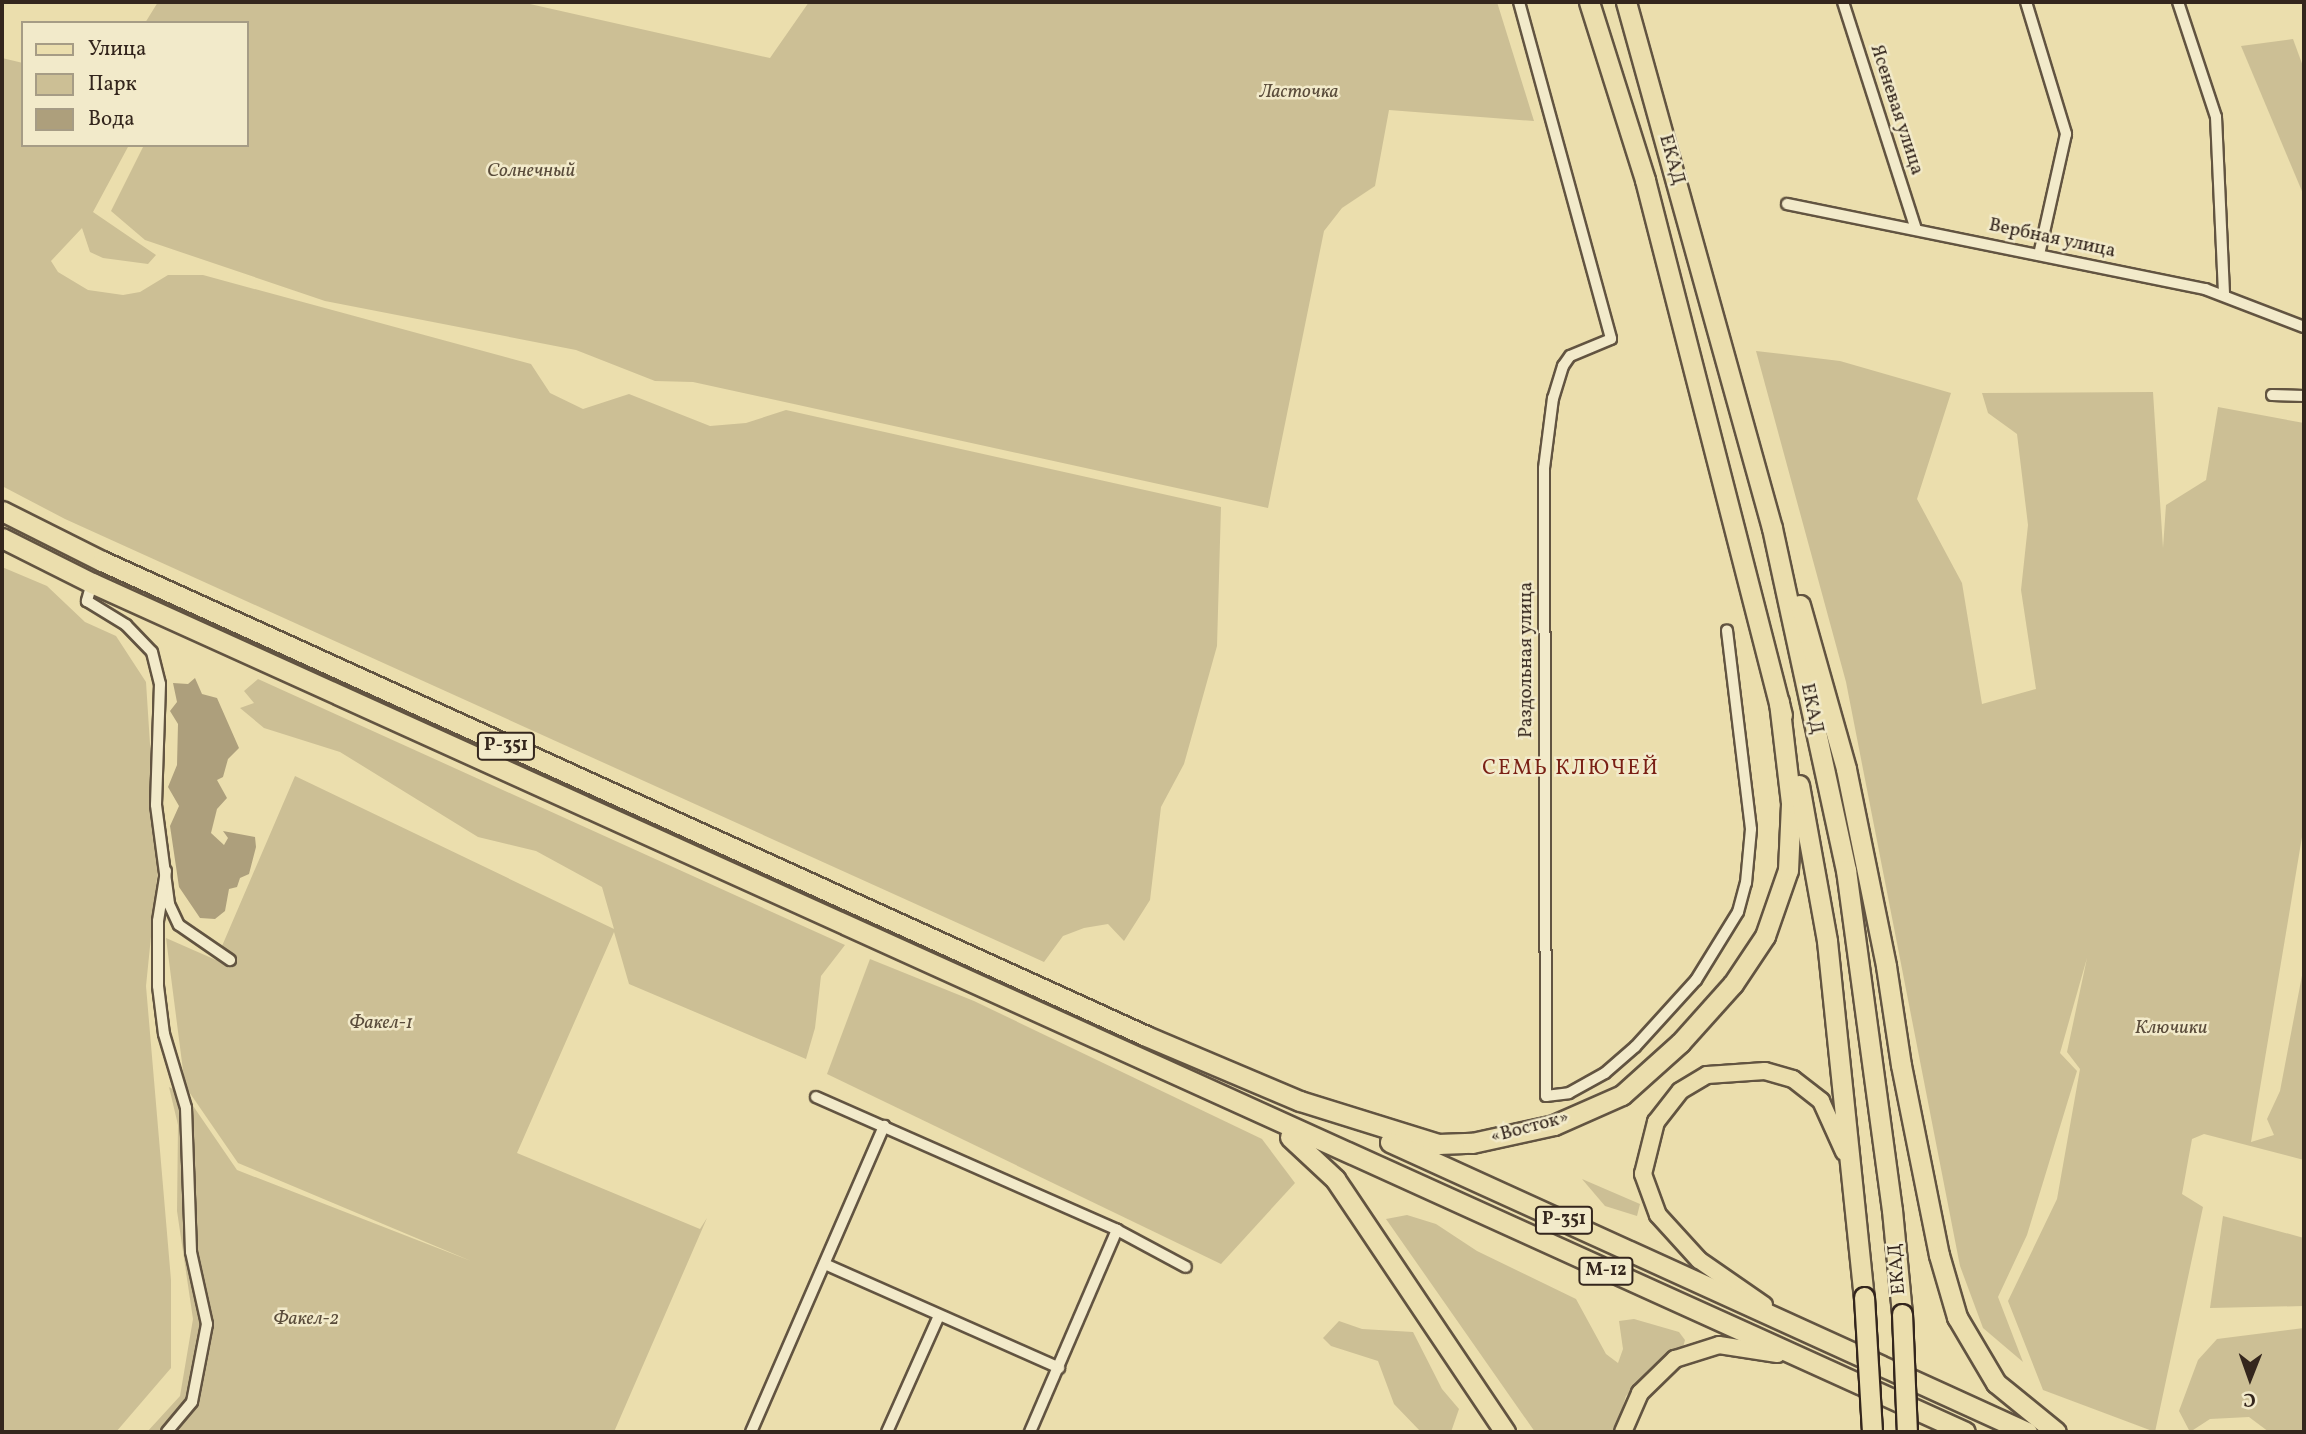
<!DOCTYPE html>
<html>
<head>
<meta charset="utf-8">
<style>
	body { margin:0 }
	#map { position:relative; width:2306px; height:1434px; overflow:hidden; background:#ebdead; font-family:Vollkorn,serif }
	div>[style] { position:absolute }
	.green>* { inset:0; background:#ccbf95 }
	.water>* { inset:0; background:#ad9f7c }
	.roads { filter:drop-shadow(2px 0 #625441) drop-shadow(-2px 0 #625441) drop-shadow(0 2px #625441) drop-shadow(0 -2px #625441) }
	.street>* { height:10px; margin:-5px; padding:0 5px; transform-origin:5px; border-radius:5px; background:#f2eaca }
	.primary>* { height:16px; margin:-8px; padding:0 8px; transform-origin:8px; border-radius:8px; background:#ebdead }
	.highway>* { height:19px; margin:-9.5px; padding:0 9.5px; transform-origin:9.5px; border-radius:9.5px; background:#ebdead }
	.bridges { filter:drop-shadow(2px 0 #34261d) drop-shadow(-2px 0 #34261d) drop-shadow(0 2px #34261d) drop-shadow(0 -2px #34261d) }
	.highway-bridge>* { height:19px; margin:-9.5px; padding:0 9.5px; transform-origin:9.5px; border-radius:9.5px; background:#ebdead }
	span { translate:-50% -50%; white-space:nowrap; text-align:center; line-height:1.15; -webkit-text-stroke:5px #f2eaca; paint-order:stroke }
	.shield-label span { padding:2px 5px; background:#f2eaca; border:2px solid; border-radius:5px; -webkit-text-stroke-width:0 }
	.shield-label { font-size:18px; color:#34261d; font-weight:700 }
	.park-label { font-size:19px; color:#5a4c3b; font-style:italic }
	.street-label { font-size:19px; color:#34261d }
	.neighbourhood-label { font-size:21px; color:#7a1f14; letter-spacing:2px }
	.frame { position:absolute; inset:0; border:4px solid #34261d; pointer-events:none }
	.legend { position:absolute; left:21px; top:21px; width:228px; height:126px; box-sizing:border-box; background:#f2eaca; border:2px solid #a69c85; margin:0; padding:9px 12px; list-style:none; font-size:21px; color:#34261d }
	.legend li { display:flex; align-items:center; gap:14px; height:35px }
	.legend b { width:35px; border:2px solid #a69c85 }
	.north { position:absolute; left:2215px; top:1343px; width:70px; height:70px; -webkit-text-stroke:5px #f2eaca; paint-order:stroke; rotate:181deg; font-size:19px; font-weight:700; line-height:28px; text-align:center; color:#34261d }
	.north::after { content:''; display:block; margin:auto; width:24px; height:32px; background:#34261d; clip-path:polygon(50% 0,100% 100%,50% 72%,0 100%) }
</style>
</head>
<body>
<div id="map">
	<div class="green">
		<i style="clip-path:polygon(158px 2px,521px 2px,770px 58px,809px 2px,1497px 2px,1534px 121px,1389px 110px,1375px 186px,1342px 208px,1324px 231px,1268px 508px,693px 382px,655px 381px,576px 350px,325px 301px,145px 240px,111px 211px,144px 145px,247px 145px,247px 23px,145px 23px)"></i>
		<i style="clip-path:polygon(2293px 39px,2304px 69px,2304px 196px,2241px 46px)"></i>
		<i style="clip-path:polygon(2px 58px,23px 63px,23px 145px,129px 145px,93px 212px,156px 255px,148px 264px,103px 258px,90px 252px,82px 228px,51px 261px,58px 272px,88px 290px,123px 295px,140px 292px,168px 275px,203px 275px,531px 364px,550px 393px,583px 409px,629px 394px,710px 426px,746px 423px,786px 410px,1221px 507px,1217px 646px,1184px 764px,1161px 807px,1150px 900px,1124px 941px,1108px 924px,1084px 928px,1063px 936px,1044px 962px,65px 519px,2px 486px)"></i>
		<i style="clip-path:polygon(1756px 351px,1840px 361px,1951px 393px,1917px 499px,1962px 583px,1982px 704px,2036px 689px,2021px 590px,2028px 525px,2017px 434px,1988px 413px,1982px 393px,2153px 392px,2163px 548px,2166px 505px,2206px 480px,2218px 407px,2304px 423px,2304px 825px,2251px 1142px,2274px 1135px,2267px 1119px,2280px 1091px,2304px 965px,2304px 1160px,2204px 1134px,2192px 1139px,2182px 1194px,2203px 1207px,2155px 1432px,2043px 1390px,2008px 1301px,2057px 1199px,2080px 1069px,2067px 1052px,2087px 958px,2060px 1053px,2077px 1071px,2027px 1235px,1998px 1297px,2023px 1362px,1983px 1328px,1960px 1266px,1846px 682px)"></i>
		<i style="clip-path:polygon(2px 567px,47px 586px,85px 622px,116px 636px,146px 682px,158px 868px,146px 986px,171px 1280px,171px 1368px,116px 1432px,2px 1432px)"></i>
		<i style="clip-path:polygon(258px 679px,845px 945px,821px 976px,815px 1028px,806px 1059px,629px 984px,614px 932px,517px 1153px,700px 1229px,707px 1218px,614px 1432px,147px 1432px,180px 1396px,193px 1319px,177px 1211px,178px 1125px,169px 1087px,187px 1097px,237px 1170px,471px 1261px,238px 1163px,185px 1086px,166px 938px,216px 960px,295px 776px,614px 929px,602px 887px,536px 851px,478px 837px,340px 752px,264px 728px,240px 708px,254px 703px,244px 691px)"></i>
		<i style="clip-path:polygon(870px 959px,974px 1001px,1262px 1139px,1295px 1183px,1221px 1264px,827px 1074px)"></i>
		<i style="clip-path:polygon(1582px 1179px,1640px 1204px,1637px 1216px,1605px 1206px)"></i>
		<i style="clip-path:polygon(1407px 1215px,1436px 1224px,1477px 1251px,1576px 1299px,1606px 1354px,1618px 1363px,1623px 1349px,1619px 1321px,1634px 1319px,1679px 1332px,1685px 1340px,1682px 1351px,1668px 1353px,1626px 1396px,1615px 1432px,1535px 1432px,1386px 1219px)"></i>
		<i style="clip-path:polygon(2223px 1216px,2304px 1238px,2304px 1306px,2210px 1308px)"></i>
		<i style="clip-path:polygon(1339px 1321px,1362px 1329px,1413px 1332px,1442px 1389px,1459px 1409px,1451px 1432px,1421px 1432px,1394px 1404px,1378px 1361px,1331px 1346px,1323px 1338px)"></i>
		<i style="clip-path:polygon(2304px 1328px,2304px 1432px,2269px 1432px,2249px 1417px,2210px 1419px,2190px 1432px,2179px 1411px,2198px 1360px,2217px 1339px)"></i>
	</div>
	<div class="water">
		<i style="clip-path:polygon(195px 678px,202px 694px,217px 698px,239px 748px,228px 759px,223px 777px,217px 780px,227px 798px,217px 809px,211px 833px,224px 845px,228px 838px,223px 831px,255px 837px,256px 847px,249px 874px,240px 878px,237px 887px,229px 889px,225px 911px,215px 919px,200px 918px,179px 887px,170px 826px,179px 806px,168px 787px,177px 765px,178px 724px,170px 711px,177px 702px,173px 683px,188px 684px)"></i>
	</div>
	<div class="roads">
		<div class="street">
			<i style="left:1519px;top:2px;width:349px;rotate:74.7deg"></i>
			<i style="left:1611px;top:339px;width:44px;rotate:157.5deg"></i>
			<i style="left:1570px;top:356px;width:12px;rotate:125deg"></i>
			<i style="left:1563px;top:366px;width:34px;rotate:107deg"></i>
			<i style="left:1553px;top:398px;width:71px;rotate:97.3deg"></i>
			<i style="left:1544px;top:468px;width:628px;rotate:89.82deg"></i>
			<i style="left:1546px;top:1096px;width:23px;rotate:-7deg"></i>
			<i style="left:1569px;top:1093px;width:41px;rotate:-29.1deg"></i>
			<i style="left:1605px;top:1073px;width:40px;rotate:-41deg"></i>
			<i style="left:1635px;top:1047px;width:91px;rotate:-47.7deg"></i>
			<i style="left:1696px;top:980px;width:80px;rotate:-58.3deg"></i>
			<i style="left:1738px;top:912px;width:30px;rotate:-75deg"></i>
			<i style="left:1746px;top:883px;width:54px;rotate:-84.7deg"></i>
			<i style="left:1751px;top:829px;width:200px;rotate:-96.9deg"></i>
			<i style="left:1843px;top:2px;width:238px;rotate:72.2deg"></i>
			<i style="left:2026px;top:2px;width:138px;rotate:73.1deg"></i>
			<i style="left:2066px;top:134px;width:124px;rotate:102.6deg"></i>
			<i style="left:2178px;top:2px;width:121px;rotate:71.7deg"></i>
			<i style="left:2216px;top:117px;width:178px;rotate:87.4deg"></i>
			<i style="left:1787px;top:204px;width:427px;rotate:11.5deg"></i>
			<i style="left:2205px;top:289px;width:106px;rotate:21deg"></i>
			<i style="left:2272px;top:395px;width:32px;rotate:2deg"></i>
			<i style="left:92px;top:583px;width:19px;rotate:106deg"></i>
			<i style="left:87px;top:601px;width:46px;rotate:31.6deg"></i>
			<i style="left:126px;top:625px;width:37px;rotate:46deg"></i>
			<i style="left:152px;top:652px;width:33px;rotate:76deg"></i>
			<i style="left:160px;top:684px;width:121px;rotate:91.9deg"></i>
			<i style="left:156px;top:805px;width:100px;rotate:82.5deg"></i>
			<i style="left:169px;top:904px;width:23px;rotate:65deg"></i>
			<i style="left:179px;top:925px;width:62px;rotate:34.5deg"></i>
			<i style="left:166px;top:871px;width:51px;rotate:99.1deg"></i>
			<i style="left:158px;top:921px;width:65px;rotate:90deg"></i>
			<i style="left:158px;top:986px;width:48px;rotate:82.9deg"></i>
			<i style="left:164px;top:1034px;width:77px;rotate:73.4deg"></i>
			<i style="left:186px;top:1108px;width:144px;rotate:88deg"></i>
			<i style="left:191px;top:1252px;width:74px;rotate:77.5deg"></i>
			<i style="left:207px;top:1324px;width:79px;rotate:100.9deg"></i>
			<i style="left:192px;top:1402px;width:39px;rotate:130deg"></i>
			<i style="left:816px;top:1097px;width:329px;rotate:23.8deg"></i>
			<i style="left:1117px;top:1230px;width:78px;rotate:28.2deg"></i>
			<i style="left:827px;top:1265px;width:254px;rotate:23.9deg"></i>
			<i style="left:751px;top:1432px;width:334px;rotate:-66.5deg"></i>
			<i style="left:887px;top:1432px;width:127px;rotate:-65.9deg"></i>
			<i style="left:1030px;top:1432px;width:220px;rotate:-66.7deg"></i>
		</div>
		<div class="primary">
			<i style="left:1764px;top:1305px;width:79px;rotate:-145.3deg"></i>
			<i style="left:1699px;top:1260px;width:61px;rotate:-132.3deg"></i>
			<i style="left:1658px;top:1215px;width:44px;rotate:-110.1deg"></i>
			<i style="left:1643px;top:1174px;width:54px;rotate:-76deg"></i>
			<i style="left:1656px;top:1122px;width:39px;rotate:-52deg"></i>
			<i style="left:1680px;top:1091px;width:31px;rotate:-31deg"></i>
			<i style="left:1707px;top:1075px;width:58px;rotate:-3.9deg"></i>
			<i style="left:1765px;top:1071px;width:29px;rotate:16deg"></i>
			<i style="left:1793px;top:1079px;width:36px;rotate:38deg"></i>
			<i style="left:1821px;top:1101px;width:56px;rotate:65.7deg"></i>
			<i style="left:1623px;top:1432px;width:43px;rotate:-66.4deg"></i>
			<i style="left:1640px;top:1393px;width:49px;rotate:-44.2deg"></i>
			<i style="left:1675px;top:1359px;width:46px;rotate:-17.7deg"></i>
			<i style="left:1719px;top:1345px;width:59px;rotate:8.8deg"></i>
		</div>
		<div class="highway">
			<i style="left:1589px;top:2px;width:187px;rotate:72.5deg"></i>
			<i style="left:1645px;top:180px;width:552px;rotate:75.64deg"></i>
			<i style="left:1626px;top:2px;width:546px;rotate:74.49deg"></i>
			<i style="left:1772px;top:528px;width:350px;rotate:77.8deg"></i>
			<i style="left:1846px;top:870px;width:343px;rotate:82.3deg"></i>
			<i style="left:1892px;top:1210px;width:104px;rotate:84.5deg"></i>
			<i style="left:2px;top:511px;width:112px;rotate:26.6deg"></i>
			<i style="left:102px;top:561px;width:1147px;rotate:24.46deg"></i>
			<i style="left:1146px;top:1036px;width:167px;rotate:22.9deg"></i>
			<i style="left:1300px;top:1101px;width:145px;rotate:17.3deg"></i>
			<i style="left:1438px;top:1144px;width:34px;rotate:-2deg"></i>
			<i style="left:1472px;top:1143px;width:84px;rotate:-12.4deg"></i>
			<i style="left:1554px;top:1125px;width:74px;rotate:-23.8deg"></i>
			<i style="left:1622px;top:1095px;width:78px;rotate:-41.9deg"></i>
			<i style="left:1680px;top:1043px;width:79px;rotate:-48.1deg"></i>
			<i style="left:1733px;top:984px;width:58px;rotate:-56.3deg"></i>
			<i style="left:1765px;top:936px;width:70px;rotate:-70.8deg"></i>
			<i style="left:1788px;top:870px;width:67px;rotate:-87.4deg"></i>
			<i style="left:1791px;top:803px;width:102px;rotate:-96.8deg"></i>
			<i style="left:2px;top:538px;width:101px;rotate:26.6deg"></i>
			<i style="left:92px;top:583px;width:2056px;rotate:24.38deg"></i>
			<i style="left:1800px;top:605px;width:170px;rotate:74.3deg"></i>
			<i style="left:1846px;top:769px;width:201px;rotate:78.5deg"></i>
			<i style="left:1886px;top:966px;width:100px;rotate:81.4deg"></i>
			<i style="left:1901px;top:1065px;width:194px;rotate:78.7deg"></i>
			<i style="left:1939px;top:1255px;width:65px;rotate:73.8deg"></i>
			<i style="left:1957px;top:1317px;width:77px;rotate:59.4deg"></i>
			<i style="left:1996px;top:1383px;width:77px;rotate:39.2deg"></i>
			<i style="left:1799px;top:785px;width:158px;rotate:79.8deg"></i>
			<i style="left:1827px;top:941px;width:358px;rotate:84.1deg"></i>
			<i style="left:1290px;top:1137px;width:62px;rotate:43deg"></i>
			<i style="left:1335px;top:1179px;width:305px;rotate:56.1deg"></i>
			<i style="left:1390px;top:1142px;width:700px;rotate:24.48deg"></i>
		</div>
	</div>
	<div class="bridges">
		<div class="highway-bridge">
			<i style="left:1864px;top:1297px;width:135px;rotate:86.6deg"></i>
			<i style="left:1902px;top:1314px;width:118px;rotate:87.6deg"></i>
		</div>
	</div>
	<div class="shield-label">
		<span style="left:506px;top:746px">Р-351</span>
		<span style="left:1564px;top:1220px">Р-351</span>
		<span style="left:1606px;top:1271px">М-12</span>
	</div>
	<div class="park-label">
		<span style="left:1299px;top:93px">Ласточка</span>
		<span style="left:531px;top:172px">Солнечный</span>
		<span style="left:381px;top:1024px">Факел-1</span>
		<span style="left:2171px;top:1029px">Ключики</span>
		<span style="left:306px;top:1320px">Факел-2</span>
	</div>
	<div class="street-label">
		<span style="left:1896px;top:110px;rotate:72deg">Ясеневая улица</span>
		<span style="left:1671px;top:160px;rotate:74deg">ЕКАД</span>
		<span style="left:2052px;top:239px;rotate:12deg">Вербная улица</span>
		<span style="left:1527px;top:660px;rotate:-90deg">Раздольная улица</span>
		<span style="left:1811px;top:709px;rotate:78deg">ЕКАД</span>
		<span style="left:1530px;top:1128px;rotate:-15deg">«Восток»</span>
		<span style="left:1898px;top:1269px;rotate:-95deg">ЕКАД</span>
	</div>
	<div class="neighbourhood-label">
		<span style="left:1571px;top:769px">СЕМЬ КЛЮЧЕЙ</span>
	</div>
	<div class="frame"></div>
	<ul class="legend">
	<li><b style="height:9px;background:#ebdead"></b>Улица</li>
	<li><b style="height:19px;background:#ccbf95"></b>Парк</li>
	<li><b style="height:19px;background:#ad9f7c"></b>Вода</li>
	</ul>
	<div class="north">С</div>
</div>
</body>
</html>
